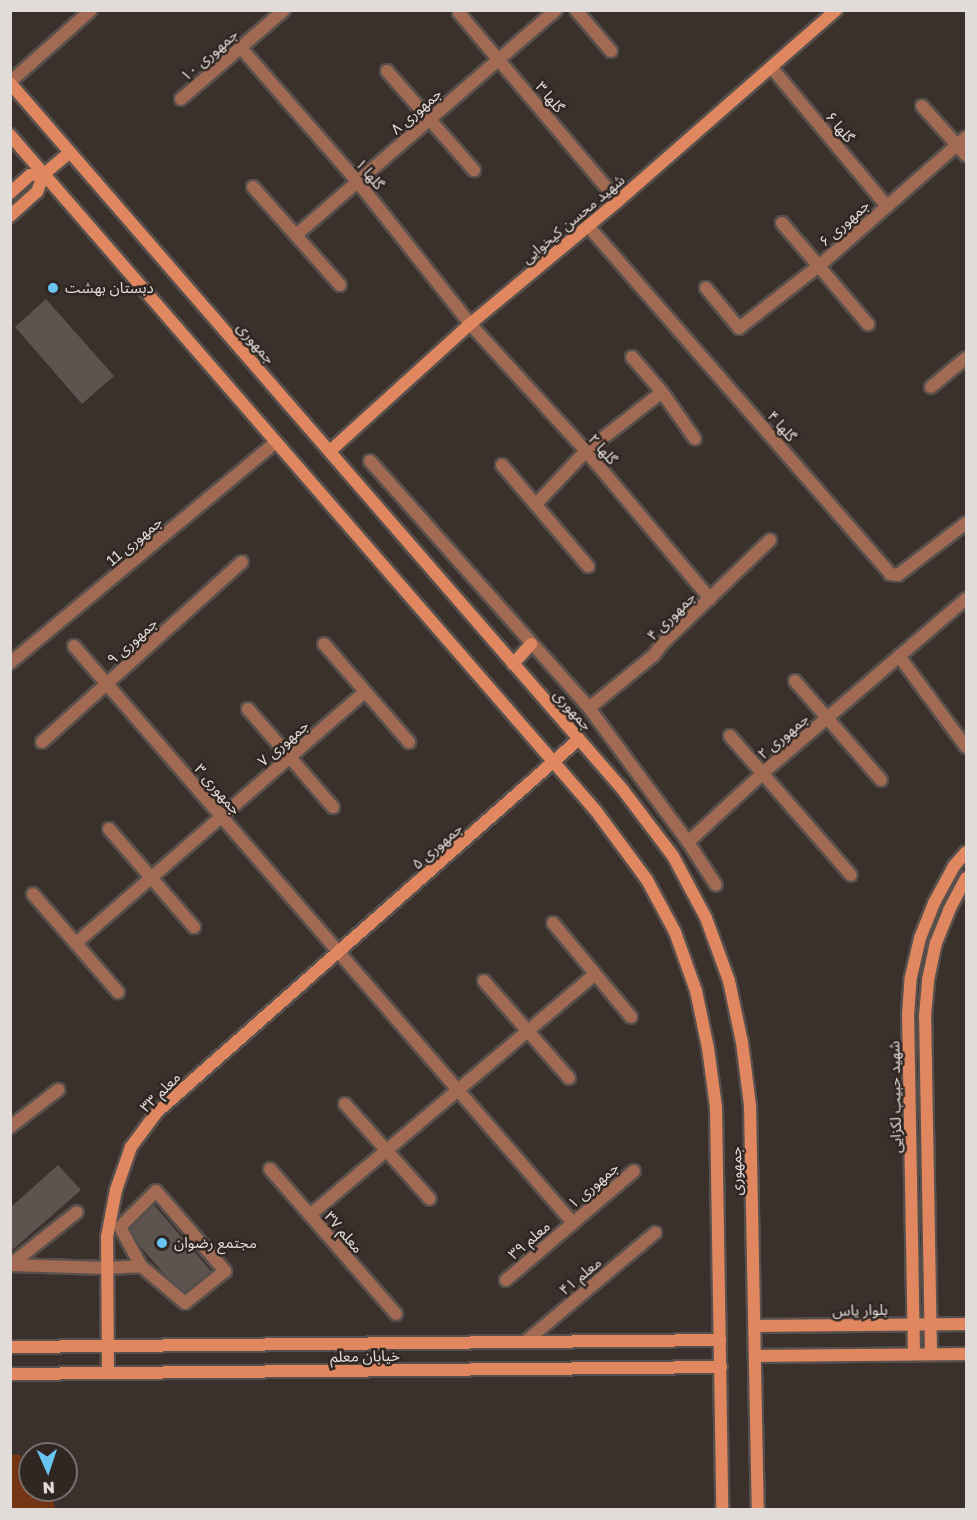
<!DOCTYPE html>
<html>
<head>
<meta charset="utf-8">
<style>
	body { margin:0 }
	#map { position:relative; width:977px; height:1520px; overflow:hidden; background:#3a312d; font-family:"Golos Text","Noto Sans Arabic",sans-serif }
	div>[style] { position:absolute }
	.green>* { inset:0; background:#753414 }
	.building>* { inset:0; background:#5d534f }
	.roads { filter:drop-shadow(2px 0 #58504c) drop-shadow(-2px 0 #58504c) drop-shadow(0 2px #58504c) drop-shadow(0 -2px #58504c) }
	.street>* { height:12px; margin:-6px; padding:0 6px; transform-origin:6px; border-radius:6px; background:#a26a52 }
	.secondary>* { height:12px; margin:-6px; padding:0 6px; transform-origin:6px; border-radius:6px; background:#e18760 }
	.dots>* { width:16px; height:16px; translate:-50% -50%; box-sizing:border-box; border:3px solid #302723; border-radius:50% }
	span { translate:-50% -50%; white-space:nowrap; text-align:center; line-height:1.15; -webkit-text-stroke:5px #302723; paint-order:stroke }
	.street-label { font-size:15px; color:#e1dbd9 }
	.poi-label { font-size:15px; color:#e1dbd9 }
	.left { translate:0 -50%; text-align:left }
	.frame { position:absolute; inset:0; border:12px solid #e1dbd9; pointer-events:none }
	.north { position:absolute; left:18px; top:1442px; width:60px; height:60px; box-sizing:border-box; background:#302723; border:2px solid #776f6c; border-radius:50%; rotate:177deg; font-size:16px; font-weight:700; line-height:24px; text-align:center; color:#e1dbd9 }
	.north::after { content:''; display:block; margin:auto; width:21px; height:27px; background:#68c4f0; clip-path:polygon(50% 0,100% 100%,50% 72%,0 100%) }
</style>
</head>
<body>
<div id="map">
	<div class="green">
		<i style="clip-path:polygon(10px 1455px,21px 1455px,19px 1470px,21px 1474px,30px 1478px,30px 1490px,52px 1490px,55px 1509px,11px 1509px)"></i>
	</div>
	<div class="building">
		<i style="clip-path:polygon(46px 299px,114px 376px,82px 404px,15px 327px)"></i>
		<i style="clip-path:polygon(58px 1165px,81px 1190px,10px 1252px,10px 1208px)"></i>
		<i style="clip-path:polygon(154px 1205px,211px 1271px,185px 1292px,166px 1276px,139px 1245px,130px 1228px)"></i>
	</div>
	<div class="roads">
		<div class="street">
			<i style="left:576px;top:10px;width:54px;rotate:49.5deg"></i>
			<i style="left:459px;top:13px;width:246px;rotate:49.8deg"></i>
			<i style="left:241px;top:48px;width:178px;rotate:48.9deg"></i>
			<i style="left:358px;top:182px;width:181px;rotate:51.7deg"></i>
			<i style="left:470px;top:324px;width:172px;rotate:47.6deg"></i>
			<i style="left:586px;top:451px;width:193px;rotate:50deg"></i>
			<i style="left:771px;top:67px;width:180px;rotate:50.2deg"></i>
			<i style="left:387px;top:71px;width:132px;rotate:48.7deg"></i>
			<i style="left:10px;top:82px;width:108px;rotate:-41.6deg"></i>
			<i style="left:181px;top:99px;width:136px;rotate:-40.8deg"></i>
			<i style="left:922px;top:106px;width:66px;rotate:48.1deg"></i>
			<i style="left:253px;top:187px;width:131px;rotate:48.4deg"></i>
			<i style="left:782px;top:223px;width:133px;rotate:49.6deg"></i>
			<i style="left:588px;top:226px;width:461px;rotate:49deg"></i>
			<i style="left:890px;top:574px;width:8px;rotate:7deg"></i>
			<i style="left:898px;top:575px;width:86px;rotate:-37.4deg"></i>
			<i style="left:296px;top:235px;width:344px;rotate:-40.9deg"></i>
			<i style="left:706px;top:288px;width:52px;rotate:50.5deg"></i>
			<i style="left:739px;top:328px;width:103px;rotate:-37.9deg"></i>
			<i style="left:820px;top:265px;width:194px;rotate:-41.2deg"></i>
			<i style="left:632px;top:357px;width:46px;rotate:49.4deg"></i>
			<i style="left:662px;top:392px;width:57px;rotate:54.9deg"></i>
			<i style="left:931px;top:387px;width:45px;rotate:-39.6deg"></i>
			<i style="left:370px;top:461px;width:330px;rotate:48.4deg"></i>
			<i style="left:589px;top:708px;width:167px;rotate:53.5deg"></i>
			<i style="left:688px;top:842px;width:51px;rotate:56.9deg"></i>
			<i style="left:502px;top:465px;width:133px;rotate:49.6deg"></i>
			<i style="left:536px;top:504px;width:73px;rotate:-46.7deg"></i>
			<i style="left:586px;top:451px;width:96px;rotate:-37.8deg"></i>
			<i style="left:324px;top:644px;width:130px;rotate:49.1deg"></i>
			<i style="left:74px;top:646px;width:763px;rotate:49.15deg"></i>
			<i style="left:899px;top:656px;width:113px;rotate:53.6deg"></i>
			<i style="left:10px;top:663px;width:346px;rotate:-39.7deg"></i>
			<i style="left:795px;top:681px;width:131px;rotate:49deg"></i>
			<i style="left:589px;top:708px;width:84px;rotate:-39.2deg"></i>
			<i style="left:654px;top:655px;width:14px;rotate:-54deg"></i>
			<i style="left:662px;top:644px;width:150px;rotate:-43.9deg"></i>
			<i style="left:248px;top:709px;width:130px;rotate:49.1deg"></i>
			<i style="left:730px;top:736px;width:184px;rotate:49deg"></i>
			<i style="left:42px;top:742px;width:269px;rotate:-42deg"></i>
			<i style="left:109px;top:829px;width:130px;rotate:49.1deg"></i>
			<i style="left:688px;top:842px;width:103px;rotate:-42.6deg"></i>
			<i style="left:764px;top:772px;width:266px;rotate:-40.6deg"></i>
			<i style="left:33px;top:894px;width:130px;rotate:49.1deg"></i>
			<i style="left:553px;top:923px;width:122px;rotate:50.3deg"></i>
			<i style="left:76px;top:943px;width:383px;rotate:-41deg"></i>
			<i style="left:484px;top:981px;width:129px;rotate:48.8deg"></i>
			<i style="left:345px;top:1104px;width:127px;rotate:48.2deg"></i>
			<i style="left:10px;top:1127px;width:61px;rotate:-37.6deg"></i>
			<i style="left:270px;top:1169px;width:192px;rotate:49deg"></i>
			<i style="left:156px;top:1191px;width:106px;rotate:49.2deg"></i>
			<i style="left:225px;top:1271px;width:51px;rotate:141.3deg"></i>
			<i style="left:185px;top:1303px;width:57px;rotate:-139.9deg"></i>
			<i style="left:141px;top:1266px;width:44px;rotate:-118.3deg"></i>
			<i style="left:120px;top:1227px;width:51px;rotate:-45deg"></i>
			<i style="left:310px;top:1215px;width:373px;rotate:-40.2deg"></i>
			<i style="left:10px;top:1265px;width:97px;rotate:1.8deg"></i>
			<i style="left:107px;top:1268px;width:34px;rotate:-3deg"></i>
			<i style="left:10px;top:1265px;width:85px;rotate:-38.3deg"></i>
			<i style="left:506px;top:1280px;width:168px;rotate:-40.4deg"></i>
			<i style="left:525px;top:1342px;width:170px;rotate:-40deg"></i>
		</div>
		<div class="secondary">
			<i style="left:10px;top:83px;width:936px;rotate:49.07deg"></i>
			<i style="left:623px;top:790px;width:83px;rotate:52.9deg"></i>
			<i style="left:673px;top:856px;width:70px;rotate:62deg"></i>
			<i style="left:706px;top:918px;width:67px;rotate:69.9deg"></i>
			<i style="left:729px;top:981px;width:62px;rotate:78deg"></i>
			<i style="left:742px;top:1042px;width:64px;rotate:82.8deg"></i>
			<i style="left:750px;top:1105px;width:405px;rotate:88.9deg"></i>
			<i style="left:10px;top:135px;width:895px;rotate:49.08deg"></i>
			<i style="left:596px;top:811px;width:86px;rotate:53.5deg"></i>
			<i style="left:647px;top:880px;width:59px;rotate:61.7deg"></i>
			<i style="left:675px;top:932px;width:63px;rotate:70.4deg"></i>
			<i style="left:696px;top:991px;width:58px;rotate:78.1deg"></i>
			<i style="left:708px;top:1048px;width:60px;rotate:82.3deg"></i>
			<i style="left:716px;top:1107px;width:403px;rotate:89.1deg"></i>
			<i style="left:10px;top:193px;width:27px;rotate:-42deg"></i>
			<i style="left:30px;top:175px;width:14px;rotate:-4deg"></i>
			<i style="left:10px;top:216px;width:36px;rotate:-42deg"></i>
			<i style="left:37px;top:192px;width:19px;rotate:-69deg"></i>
			<i style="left:44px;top:174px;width:34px;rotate:-40deg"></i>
			<i style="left:330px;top:451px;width:189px;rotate:-42.2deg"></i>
			<i style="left:470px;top:324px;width:192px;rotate:-39.7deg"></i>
			<i style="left:618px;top:201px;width:290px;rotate:-41.2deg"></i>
			<i style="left:513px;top:664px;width:27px;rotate:-48deg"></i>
			<i style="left:755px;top:1326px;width:211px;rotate:-0.5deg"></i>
			<i style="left:10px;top:1347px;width:710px;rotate:-0.56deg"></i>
			<i style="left:914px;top:1354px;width:338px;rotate:-91deg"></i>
			<i style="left:908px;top:1016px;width:39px;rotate:-86deg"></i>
			<i style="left:911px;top:977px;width:40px;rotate:-77deg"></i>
			<i style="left:920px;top:938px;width:38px;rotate:-68deg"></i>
			<i style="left:934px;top:903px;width:42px;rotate:-61.6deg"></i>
			<i style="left:954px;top:866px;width:18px;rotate:-49deg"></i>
			<i style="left:931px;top:1354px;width:338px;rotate:-91deg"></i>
			<i style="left:925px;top:1016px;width:36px;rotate:-85deg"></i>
			<i style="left:928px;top:980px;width:38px;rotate:-78deg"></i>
			<i style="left:936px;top:943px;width:35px;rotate:-68deg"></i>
			<i style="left:949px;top:910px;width:36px;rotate:-62deg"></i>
			<i style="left:755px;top:1356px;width:211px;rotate:-0.5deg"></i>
			<i style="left:108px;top:1373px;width:136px;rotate:-90.4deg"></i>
			<i style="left:107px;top:1237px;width:48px;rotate:-79.2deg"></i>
			<i style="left:116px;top:1190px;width:46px;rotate:-70.8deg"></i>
			<i style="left:131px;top:1147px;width:44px;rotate:-53.4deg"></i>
			<i style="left:157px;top:1112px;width:563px;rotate:-41.47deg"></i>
			<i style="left:10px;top:1374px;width:711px;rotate:-0.56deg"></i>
		</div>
	</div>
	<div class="dots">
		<i style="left:53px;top:288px;background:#68c4f0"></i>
		<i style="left:162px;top:1243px;background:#68c4f0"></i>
	</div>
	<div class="street-label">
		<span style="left:209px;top:55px;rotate:-41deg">جمهوری ۱۰</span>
		<span style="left:550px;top:97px;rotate:50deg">گلها ۳</span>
		<span style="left:416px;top:111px;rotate:-41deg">جمهوری ۸</span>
		<span style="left:840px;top:127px;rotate:50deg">گلها ۶</span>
		<span style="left:370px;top:174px;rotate:50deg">گلها ۱</span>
		<span style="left:573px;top:219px;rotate:-40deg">شهید محسن کیخوایی</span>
		<span style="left:844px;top:223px;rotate:-42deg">جمهوری ۶</span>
		<span style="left:256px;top:343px;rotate:49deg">جمهوری</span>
		<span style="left:782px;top:426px;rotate:49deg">گلها ۴</span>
		<span style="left:603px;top:449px;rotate:49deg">گلها ۲</span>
		<span style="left:134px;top:541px;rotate:-40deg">جمهوری 11</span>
		<span style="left:671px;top:616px;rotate:-45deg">جمهوری ۴</span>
		<span style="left:132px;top:641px;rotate:-42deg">جمهوری ۹</span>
		<span style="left:573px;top:710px;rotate:48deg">جمهوری</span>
		<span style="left:783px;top:736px;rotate:-40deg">جمهوری ۲</span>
		<span style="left:283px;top:743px;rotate:-41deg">جمهوری ۷</span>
		<span style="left:218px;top:789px;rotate:49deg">جمهوری ۳</span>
		<span style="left:437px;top:846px;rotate:-41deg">جمهوری ۵</span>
		<span style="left:160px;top:1092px;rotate:-45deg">معلم ۳۳</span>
		<span style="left:895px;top:1097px;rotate:-91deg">شهید حبیب لکزایی</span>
		<span style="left:736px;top:1171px;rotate:-91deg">جمهوری</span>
		<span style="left:593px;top:1185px;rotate:-41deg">جمهوری ۱</span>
		<span style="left:344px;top:1232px;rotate:49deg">معلم ۳۷</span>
		<span style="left:529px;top:1240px;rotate:-41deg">معلم ۳۹</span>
		<span style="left:580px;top:1276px;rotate:-40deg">معلم ۴۱</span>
		<span style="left:860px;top:1310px;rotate:-1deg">بلوار یاس</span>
		<span style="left:365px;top:1356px;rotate:-1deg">خیابان معلم</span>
	</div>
	<div class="poi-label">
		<span class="left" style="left:65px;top:288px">دبستان بهشت</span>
		<span class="left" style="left:174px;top:1243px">مجتمع رضوان</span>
	</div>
	<div class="frame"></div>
	<div class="north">N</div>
</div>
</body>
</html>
